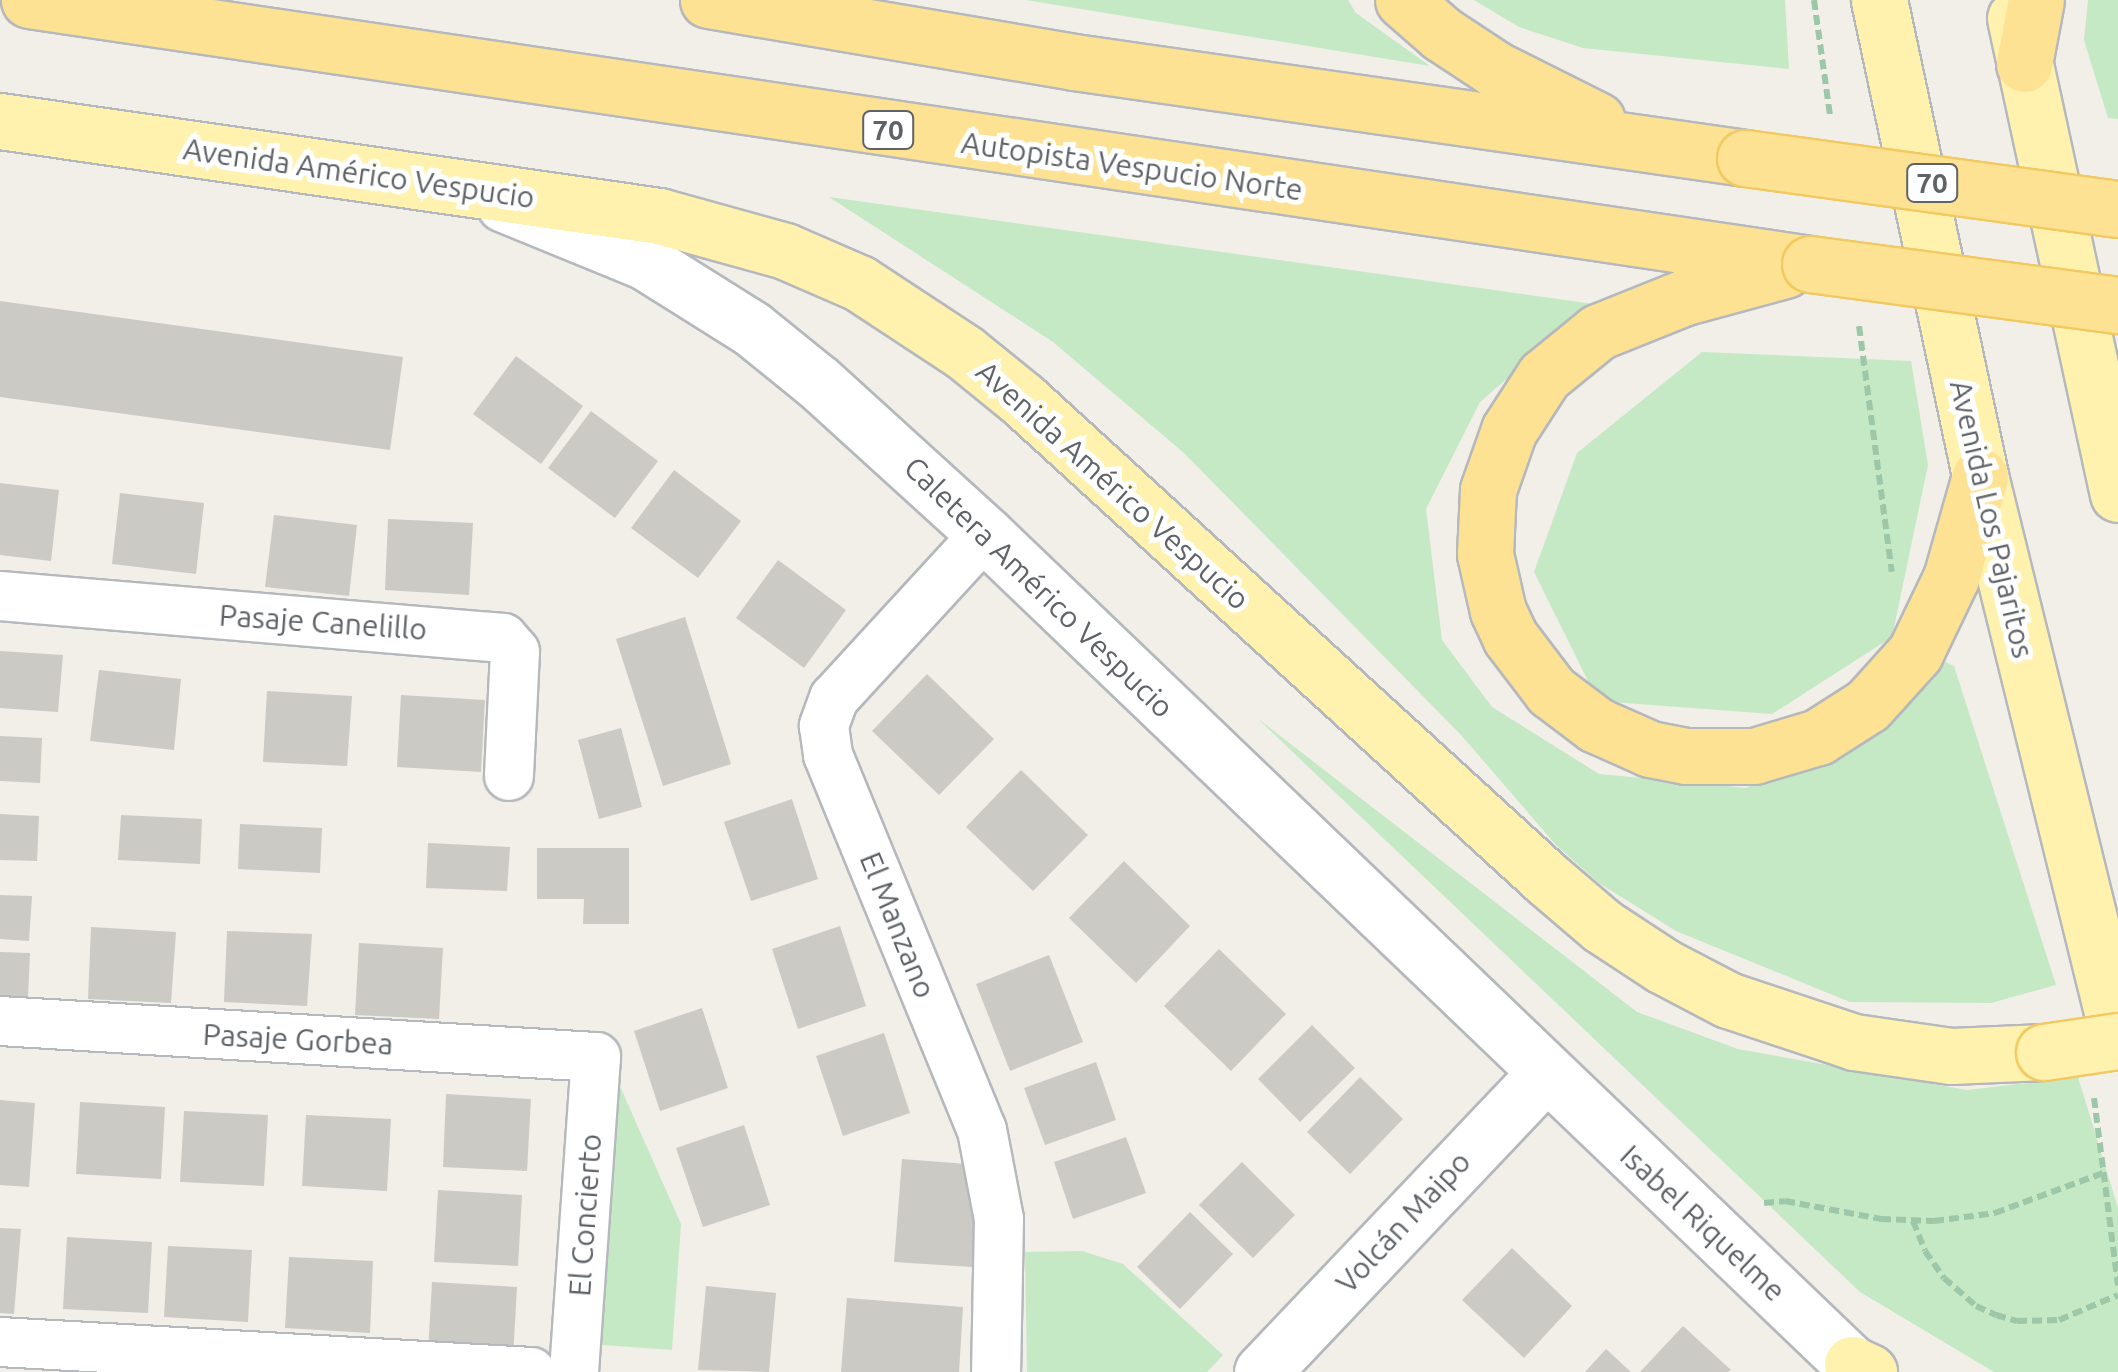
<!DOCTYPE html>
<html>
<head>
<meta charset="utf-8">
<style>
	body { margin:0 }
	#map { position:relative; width:2118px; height:1372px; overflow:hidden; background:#f1efe8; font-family:Ubuntu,sans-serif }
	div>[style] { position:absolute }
	.green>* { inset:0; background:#c5e8c5 }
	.building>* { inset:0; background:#cccac5 }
	.path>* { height:6px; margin-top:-3px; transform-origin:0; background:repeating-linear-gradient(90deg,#9cc7a9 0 10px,transparent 0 15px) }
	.roads { filter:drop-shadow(2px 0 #b5b8bc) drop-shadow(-2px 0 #b5b8bc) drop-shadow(0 2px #b5b8bc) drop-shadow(0 -2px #b5b8bc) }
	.minor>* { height:48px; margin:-24px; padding:0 24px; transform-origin:24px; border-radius:24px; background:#fff }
	.tertiary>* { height:55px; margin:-27.5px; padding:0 27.5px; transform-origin:27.5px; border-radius:27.5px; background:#fff }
	.primary>* { height:55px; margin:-27.5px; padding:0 27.5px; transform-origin:27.5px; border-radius:27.5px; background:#fff2af }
	.motorway>* { height:55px; margin:-27.5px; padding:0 27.5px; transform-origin:27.5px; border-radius:27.5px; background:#fde293 }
	.bridges { filter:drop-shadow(2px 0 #f2c960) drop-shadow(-2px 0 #f2c960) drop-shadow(0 2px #f2c960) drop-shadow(0 -2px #f2c960) }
	.primary-bridge>* { height:55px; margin:-27.5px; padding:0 27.5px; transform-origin:27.5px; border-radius:27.5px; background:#fff2af }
	.motorway-bridge>* { height:55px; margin:-27.5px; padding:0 27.5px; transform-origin:27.5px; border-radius:27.5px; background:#fde293 }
	span { translate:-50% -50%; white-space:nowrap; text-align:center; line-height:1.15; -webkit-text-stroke:10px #fff; paint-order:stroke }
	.shield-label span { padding:2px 8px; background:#fff; border:2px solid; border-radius:8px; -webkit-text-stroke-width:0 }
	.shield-label { font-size:28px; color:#5f6368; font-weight:700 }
	.street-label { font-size:30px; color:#5f6368 }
</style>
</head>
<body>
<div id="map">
	<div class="green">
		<i style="clip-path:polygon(1026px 0,1348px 0,1356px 13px,1430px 66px)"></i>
		<i style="clip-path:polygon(1474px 0,1785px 0,1789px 69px,1583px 48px,1519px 27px)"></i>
		<i style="clip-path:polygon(2088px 0,2118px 0,2118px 119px,2108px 118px,2084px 40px)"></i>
		<i style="clip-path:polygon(829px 197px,1593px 304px,1480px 402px,1426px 509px,1442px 640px,1492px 707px,1599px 774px,1746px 788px,1865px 738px,1937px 658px,1954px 666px,2056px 985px,1991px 1003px,1850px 1002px,1676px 931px,1599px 883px,1556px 845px,1462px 736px,1184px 453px,1053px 342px)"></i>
		<i style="clip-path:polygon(1702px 352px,1911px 361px,1928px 465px,1892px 637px,1772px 714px,1598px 701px,1534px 572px,1577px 453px)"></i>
		<i style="clip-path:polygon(1257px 718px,1637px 1012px,1738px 1049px,1967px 1090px,2078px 1077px,2118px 1208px,2118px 1372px,1994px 1372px,1860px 1292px)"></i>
		<i style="clip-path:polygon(611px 1066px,681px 1224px,672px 1350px,589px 1344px)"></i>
		<i style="clip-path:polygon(1082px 1251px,1123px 1264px,1223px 1355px,1207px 1372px,1027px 1372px,1025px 1252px)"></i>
	</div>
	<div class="building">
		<i style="clip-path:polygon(0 301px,403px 357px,390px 450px,0 397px)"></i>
		<i style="clip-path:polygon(516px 356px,583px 406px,541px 464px,473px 414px)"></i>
		<i style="clip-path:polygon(591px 411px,658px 461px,615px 518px,548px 468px)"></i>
		<i style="clip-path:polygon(674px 470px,741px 521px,698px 578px,631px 528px)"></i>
		<i style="clip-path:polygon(0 483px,59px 490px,51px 561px,0 555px)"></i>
		<i style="clip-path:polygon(120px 493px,204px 503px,196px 574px,112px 564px)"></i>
		<i style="clip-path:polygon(274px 515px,357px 525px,349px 596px,265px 587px)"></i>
		<i style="clip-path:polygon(388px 519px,473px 523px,469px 595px,385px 590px)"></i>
		<i style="clip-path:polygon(778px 560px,846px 610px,804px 668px,736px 618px)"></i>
		<i style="clip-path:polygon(685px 617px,731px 764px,663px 786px,616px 639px)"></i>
		<i style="clip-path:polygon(0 651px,63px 655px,58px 712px,0 708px)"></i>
		<i style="clip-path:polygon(99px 670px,181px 679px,174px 750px,90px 741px)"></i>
		<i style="clip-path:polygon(927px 674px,994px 739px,939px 795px,872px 731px)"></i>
		<i style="clip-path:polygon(267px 691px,352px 696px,347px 766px,263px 762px)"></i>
		<i style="clip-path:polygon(401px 695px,485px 700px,481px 772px,397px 767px)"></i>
		<i style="clip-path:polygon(621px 728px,642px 807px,599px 819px,578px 740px)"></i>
		<i style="clip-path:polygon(0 736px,42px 738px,40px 783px,0 781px)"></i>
		<i style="clip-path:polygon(1021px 770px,1088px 835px,1033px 891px,966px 827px)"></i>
		<i style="clip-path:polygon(792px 799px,818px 879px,751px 901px,724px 822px)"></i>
		<i style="clip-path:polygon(0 814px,39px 816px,37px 861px,0 860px)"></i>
		<i style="clip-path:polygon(121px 815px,202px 819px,200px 864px,118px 860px)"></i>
		<i style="clip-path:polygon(240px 824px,322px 828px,320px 873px,238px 869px)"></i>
		<i style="clip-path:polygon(428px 843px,510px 847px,507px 891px,426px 888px)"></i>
		<i style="clip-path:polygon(537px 848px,629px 848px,629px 924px,583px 924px,584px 899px,537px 899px)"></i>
		<i style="clip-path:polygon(1124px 861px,1190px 926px,1136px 983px,1069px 918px)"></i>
		<i style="clip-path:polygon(0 895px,32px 896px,29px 941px,0 939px)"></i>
		<i style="clip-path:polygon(840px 926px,866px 1006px,798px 1029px,772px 949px)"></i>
		<i style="clip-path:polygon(91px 927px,176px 932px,171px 1003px,88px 999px)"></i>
		<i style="clip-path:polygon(227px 931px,312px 934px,307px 1006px,224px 1002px)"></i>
		<i style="clip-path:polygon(359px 943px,443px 948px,439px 1019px,355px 1015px)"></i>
		<i style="clip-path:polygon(1219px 949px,1286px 1014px,1231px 1071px,1164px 1006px)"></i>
		<i style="clip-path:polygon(0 952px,30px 953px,28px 998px,0 997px)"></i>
		<i style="clip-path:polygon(1049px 955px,1083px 1042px,1010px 1071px,976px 984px)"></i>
		<i style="clip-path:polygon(702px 1008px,728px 1088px,660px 1111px,634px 1031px)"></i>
		<i style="clip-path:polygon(1312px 1025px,1355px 1068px,1300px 1122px,1258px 1079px)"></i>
		<i style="clip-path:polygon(884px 1033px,910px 1113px,843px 1136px,816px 1056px)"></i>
		<i style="clip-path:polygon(1096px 1062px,1116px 1120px,1045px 1145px,1024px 1088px)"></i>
		<i style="clip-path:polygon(1360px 1077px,1403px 1119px,1350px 1174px,1307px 1132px)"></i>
		<i style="clip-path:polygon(446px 1094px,531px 1099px,527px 1171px,443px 1167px)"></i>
		<i style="clip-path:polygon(0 1100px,35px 1103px,29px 1187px,0 1185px)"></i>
		<i style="clip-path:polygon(80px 1102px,165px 1107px,161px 1179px,76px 1174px)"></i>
		<i style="clip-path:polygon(184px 1111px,268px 1115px,264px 1186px,180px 1182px)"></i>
		<i style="clip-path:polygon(306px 1115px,391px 1119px,387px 1191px,302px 1186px)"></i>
		<i style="clip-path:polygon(744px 1125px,770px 1205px,703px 1227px,676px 1148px)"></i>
		<i style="clip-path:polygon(1126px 1137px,1146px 1193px,1073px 1219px,1054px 1162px)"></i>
		<i style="clip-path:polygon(902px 1159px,980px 1165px,972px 1267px,894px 1262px)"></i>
		<i style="clip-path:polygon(1242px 1162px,1295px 1215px,1253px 1258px,1199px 1205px)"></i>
		<i style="clip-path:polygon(438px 1190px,522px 1195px,518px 1266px,434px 1262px)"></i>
		<i style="clip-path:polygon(1190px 1212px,1233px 1254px,1180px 1309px,1137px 1267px)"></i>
		<i style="clip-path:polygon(0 1228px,21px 1229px,14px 1314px,0 1313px)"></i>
		<i style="clip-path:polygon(67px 1237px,152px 1242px,148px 1313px,63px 1309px)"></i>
		<i style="clip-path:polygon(168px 1246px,252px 1250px,248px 1322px,164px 1317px)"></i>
		<i style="clip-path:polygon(1512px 1248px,1572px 1306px,1524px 1358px,1462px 1300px)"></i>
		<i style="clip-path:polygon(289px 1257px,373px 1261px,370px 1333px,285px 1328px)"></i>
		<i style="clip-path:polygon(432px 1282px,517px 1287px,513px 1358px,428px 1353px)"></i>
		<i style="clip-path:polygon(706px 1286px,776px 1293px,769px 1372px,698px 1370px)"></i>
		<i style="clip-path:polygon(847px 1298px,963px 1307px,959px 1372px,841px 1372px)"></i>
		<i style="clip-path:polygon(1683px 1326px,1731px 1370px,1728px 1372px,1640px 1372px)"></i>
		<i style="clip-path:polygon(1606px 1349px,1631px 1372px,1585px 1372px)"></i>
	</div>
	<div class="path">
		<i style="left:1814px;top:0;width:117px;rotate:82.1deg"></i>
		<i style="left:1859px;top:326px;width:248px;rotate:82.4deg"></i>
		<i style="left:2094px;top:1098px;width:189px;rotate:82.7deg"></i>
		<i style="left:1764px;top:1203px;width:21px;rotate:-5deg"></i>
		<i style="left:1785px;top:1201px;width:98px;rotate:10.6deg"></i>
		<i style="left:1881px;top:1219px;width:53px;rotate:2.2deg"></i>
		<i style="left:1934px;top:1221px;width:62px;rotate:-7.5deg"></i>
		<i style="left:1995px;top:1213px;width:115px;rotate:-20.3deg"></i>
		<i style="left:1913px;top:1221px;width:32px;rotate:68deg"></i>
		<i style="left:1925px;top:1251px;width:33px;rotate:55deg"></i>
		<i style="left:1944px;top:1278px;width:43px;rotate:41.2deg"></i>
		<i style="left:1976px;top:1306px;width:22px;rotate:24deg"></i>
		<i style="left:1996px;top:1315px;width:22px;rotate:16deg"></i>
		<i style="left:2017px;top:1321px;width:42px;rotate:-1.4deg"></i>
		<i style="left:2059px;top:1320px;width:64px;rotate:-23deg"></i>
	</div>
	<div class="roads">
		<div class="minor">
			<i style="left:985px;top:534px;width:223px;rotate:132.6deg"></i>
			<i style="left:834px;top:698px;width:30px;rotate:110deg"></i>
			<i style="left:824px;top:726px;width:29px;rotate:82deg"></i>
			<i style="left:828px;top:755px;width:405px;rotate:67.7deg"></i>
			<i style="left:982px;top:1130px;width:91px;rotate:79.2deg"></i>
			<i style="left:999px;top:1219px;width:153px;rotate:91.1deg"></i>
			<i style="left:0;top:596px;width:505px;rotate:4.77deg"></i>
			<i style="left:503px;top:638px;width:18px;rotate:49deg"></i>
			<i style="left:515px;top:652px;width:124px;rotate:92.8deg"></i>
			<i style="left:0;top:1021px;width:597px;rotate:3.46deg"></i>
			<i style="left:596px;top:1057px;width:316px;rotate:94deg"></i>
			<i style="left:0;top:1342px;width:532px;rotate:3.23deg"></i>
		</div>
		<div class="tertiary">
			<i style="left:504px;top:204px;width:151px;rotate:22.2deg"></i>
			<i style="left:644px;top:261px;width:126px;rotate:32.1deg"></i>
			<i style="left:751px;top:328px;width:87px;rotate:39deg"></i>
			<i style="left:819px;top:383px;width:224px;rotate:42.3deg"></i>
			<i style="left:985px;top:534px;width:1212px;rotate:43.76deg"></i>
			<i style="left:1262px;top:1372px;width:411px;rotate:-46.5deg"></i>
		</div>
		<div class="primary">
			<i style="left:1879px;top:0;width:487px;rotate:78deg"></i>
			<i style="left:1980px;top:476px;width:577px;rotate:76.16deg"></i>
			<i style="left:2015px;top:18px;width:487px;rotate:77.8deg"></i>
			<i style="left:0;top:121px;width:666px;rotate:8.2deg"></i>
			<i style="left:659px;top:216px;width:131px;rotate:15.5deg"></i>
			<i style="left:785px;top:251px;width:81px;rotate:23.4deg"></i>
			<i style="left:859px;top:283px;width:126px;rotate:33.3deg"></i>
			<i style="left:964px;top:352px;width:76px;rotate:39.1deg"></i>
			<i style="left:1023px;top:400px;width:710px;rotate:42.43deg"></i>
			<i style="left:1547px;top:879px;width:72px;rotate:40.5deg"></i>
			<i style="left:1602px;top:926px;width:73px;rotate:33.3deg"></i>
			<i style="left:1663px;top:966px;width:73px;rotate:27.6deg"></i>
			<i style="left:1728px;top:1000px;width:133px;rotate:18.4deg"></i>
			<i style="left:1854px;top:1042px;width:98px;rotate:8.2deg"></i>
			<i style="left:1951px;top:1056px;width:93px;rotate:-2.5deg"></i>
			<i style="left:1852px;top:1364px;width:19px;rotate:25deg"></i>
		</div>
		<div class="motorway">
			<i style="left:29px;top:0;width:1800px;rotate:8.43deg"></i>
			<i style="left:708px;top:0;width:371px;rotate:9.6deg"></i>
			<i style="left:1074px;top:62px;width:678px;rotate:8.14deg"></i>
			<i style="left:1403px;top:0;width:52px;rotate:41.1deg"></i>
			<i style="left:1442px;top:34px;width:64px;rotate:33.4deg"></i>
			<i style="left:1495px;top:69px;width:114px;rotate:26.6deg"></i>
			<i style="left:2024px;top:64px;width:65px;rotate:-79.4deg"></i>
			<i style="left:1785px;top:270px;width:104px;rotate:164.9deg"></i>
			<i style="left:1685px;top:297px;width:94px;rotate:158.1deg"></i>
			<i style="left:1598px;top:332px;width:70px;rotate:140.8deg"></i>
			<i style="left:1544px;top:376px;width:64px;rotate:122.9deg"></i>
			<i style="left:1509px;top:430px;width:64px;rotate:109.3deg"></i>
			<i style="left:1488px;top:490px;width:64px;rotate:92.7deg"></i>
			<i style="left:1485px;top:554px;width:58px;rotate:77.2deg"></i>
			<i style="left:1498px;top:611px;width:29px;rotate:65deg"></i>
			<i style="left:1510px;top:637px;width:68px;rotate:52.8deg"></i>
			<i style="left:1551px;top:691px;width:56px;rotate:37.1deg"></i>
			<i style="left:1596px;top:725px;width:59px;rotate:24deg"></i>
			<i style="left:1650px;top:749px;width:37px;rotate:11deg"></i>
			<i style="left:1686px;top:756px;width:68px"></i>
			<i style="left:1754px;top:756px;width:67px;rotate:-16.5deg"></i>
			<i style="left:1818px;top:737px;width:59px;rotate:-32.6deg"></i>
			<i style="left:1868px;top:705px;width:70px;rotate:-47.9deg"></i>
			<i style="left:1915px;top:653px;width:83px;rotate:-64.4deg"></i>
			<i style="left:1951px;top:578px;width:106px;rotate:-74.1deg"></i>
		</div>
	</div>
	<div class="bridges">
		<div class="primary-bridge">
			<i style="left:2044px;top:1052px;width:75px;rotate:-8.5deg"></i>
		</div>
		<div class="motorway-bridge">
			<i style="left:1745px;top:158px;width:376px;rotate:7.8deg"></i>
			<i style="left:1810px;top:264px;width:311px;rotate:7.6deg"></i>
		</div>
	</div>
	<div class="shield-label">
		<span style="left:888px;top:130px">70</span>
		<span style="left:1932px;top:183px">70</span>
	</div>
	<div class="street-label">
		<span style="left:1132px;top:166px;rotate:8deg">Autopista Vespucio Norte</span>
		<span style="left:359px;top:173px;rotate:8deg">Avenida Américo Vespucio</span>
		<span style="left:1113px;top:485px;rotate:42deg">Avenida Américo Vespucio</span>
		<span style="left:1992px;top:519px;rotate:77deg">Avenida Los Pajaritos</span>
		<span style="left:1039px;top:587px;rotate:44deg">Caletera Américo Vespucio</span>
		<span style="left:323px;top:622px;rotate:4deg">Pasaje Canelillo</span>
		<span style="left:898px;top:925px;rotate:68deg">El Manzano</span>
		<span style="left:298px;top:1039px;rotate:3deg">Pasaje Gorbea</span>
		<span style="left:585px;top:1215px;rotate:-86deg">El Concierto</span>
		<span style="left:1403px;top:1222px;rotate:-47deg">Volcán Maipo</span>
		<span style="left:1703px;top:1223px;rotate:43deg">Isabel Riquelme</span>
	</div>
</div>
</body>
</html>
